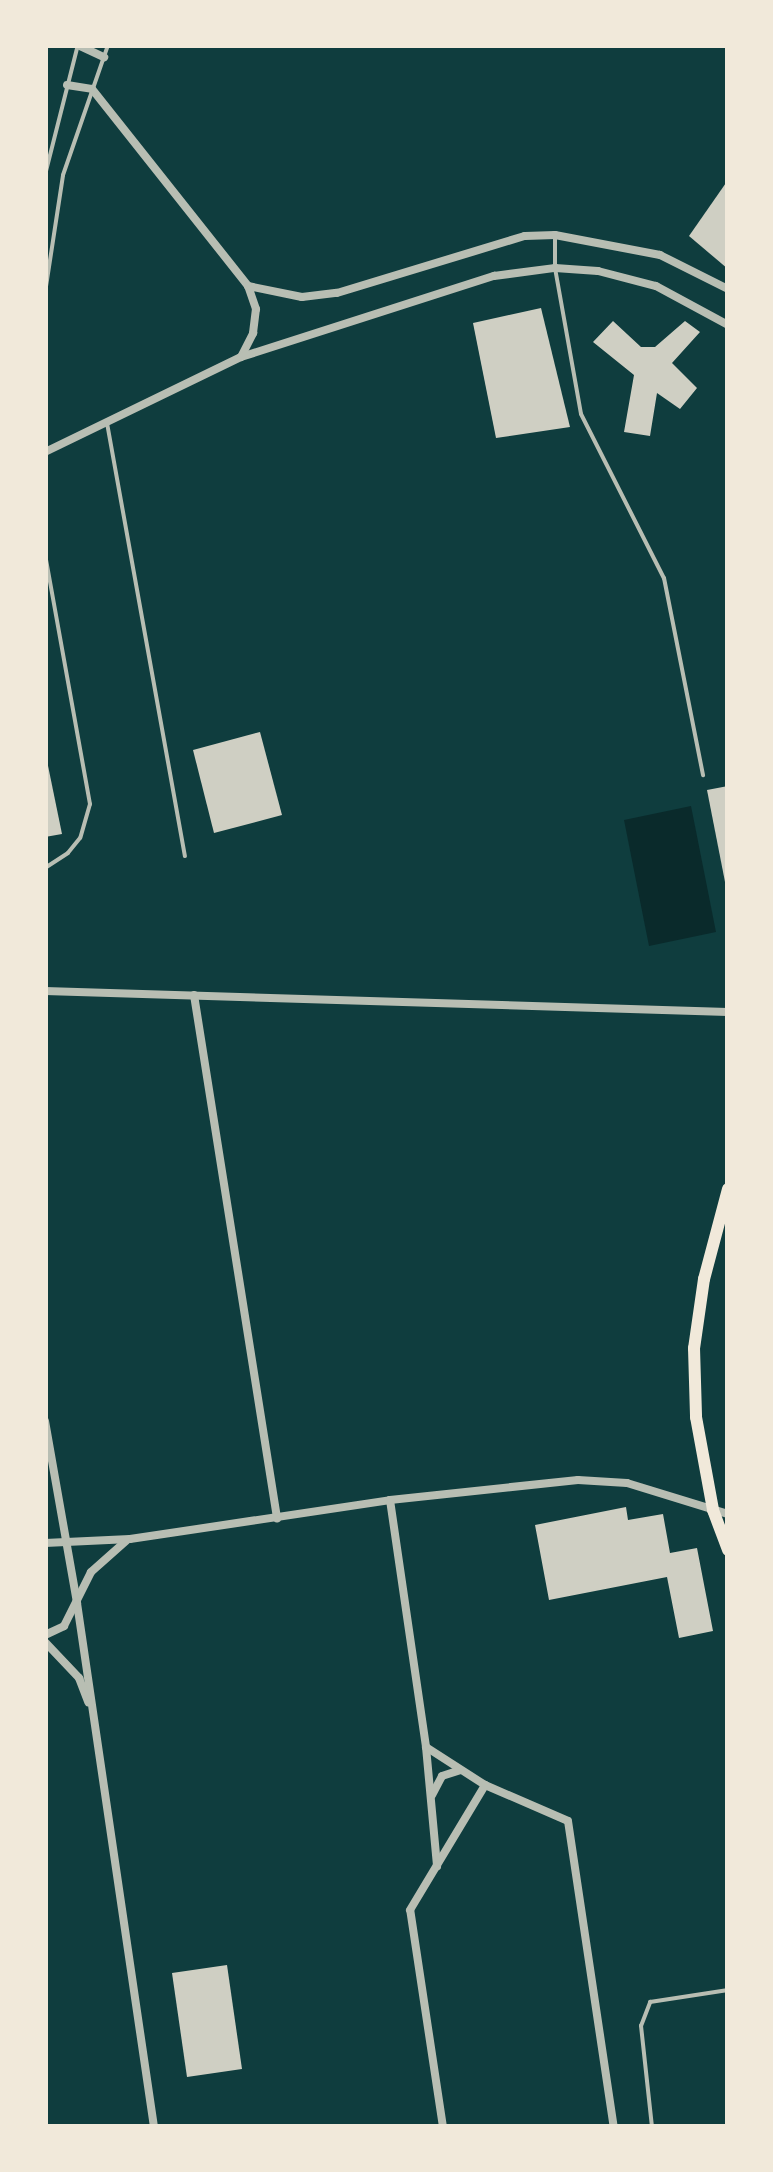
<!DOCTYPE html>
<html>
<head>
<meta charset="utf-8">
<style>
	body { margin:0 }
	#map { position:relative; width:773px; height:2172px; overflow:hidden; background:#0f3d3e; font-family:Ubuntu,sans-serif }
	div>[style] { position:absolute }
	.water>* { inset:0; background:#0a2a2b }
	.building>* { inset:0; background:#cfcfc3 }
	.service>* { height:4px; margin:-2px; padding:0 2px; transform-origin:2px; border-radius:2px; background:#b8beb3 }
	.minor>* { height:8px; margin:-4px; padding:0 4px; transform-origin:4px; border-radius:4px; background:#b8beb3 }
	.primary>* { height:12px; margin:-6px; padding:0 6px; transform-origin:6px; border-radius:6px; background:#f1e9da }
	span { translate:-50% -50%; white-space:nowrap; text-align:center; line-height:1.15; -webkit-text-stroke:10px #f1e9da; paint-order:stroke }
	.frame { position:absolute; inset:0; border:48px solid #f1e9da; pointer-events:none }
</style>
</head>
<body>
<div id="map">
	<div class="water">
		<i style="clip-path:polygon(691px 806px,716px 932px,649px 946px,624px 820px)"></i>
	</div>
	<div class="building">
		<i style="clip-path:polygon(728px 180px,728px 269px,689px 236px)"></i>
		<i style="clip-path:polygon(541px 308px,570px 427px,496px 438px,473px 323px)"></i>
		<i style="clip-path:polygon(613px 321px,641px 347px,655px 347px,685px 321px,700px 332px,672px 363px,697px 388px,680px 409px,657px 393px,650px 436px,624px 432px,634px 375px,593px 342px)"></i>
		<i style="clip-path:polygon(260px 732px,282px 815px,214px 833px,193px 750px)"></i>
		<i style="clip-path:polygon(45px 751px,62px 834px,45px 837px)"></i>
		<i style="clip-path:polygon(728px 786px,728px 887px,726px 887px,707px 790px)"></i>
		<i style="clip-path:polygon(626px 1507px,628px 1520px,663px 1514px,670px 1553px,697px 1548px,713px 1631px,679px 1638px,667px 1577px,549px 1600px,535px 1525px)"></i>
		<i style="clip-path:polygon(227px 1965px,242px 2069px,187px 2077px,172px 1973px)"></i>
	</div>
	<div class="service">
		<i style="left:45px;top:175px;width:134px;rotate:-75.8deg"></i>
		<i style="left:555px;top:235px;width:33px;rotate:90deg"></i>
		<i style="left:555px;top:268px;width:148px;rotate:79.9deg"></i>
		<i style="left:581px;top:414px;width:184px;rotate:63.2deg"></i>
		<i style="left:664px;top:578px;width:201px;rotate:78.8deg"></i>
		<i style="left:45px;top:293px;width:119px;rotate:-81.3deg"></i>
		<i style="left:63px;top:175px;width:138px;rotate:-70.9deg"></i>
		<i style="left:107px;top:423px;width:440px;rotate:79.8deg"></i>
		<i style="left:45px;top:554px;width:254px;rotate:79.8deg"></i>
		<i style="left:90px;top:804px;width:35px;rotate:106deg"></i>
		<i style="left:80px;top:838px;width:19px;rotate:129deg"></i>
		<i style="left:68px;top:853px;width:27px;rotate:147deg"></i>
		<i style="left:652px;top:2127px;width:102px;rotate:-96.2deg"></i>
		<i style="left:641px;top:2026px;width:26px;rotate:-69deg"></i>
		<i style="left:650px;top:2002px;width:79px;rotate:-8.7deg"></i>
	</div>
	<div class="minor">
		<i style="left:78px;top:45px;width:29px;rotate:25deg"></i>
		<i style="left:67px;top:85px;width:25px;rotate:9deg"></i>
		<i style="left:92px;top:89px;width:251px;rotate:51.6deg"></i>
		<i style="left:248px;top:286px;width:55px;rotate:11.5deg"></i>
		<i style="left:302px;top:297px;width:35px;rotate:-7deg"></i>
		<i style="left:337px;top:293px;width:196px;rotate:-16.9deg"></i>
		<i style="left:525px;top:236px;width:30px;rotate:-2deg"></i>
		<i style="left:555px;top:235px;width:107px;rotate:10.8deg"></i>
		<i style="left:660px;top:255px;width:76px;rotate:26.6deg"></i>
		<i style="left:241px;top:357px;width:27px;rotate:-63deg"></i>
		<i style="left:253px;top:333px;width:24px;rotate:-83deg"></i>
		<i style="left:256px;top:309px;width:24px;rotate:-109deg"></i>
		<i style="left:45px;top:452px;width:218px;rotate:-25.9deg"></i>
		<i style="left:241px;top:357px;width:266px;rotate:-17.8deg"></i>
		<i style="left:494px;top:276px;width:62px;rotate:-7.5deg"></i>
		<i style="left:555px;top:268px;width:43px;rotate:4deg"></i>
		<i style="left:598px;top:271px;width:60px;rotate:14.5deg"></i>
		<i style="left:656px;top:286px;width:82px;rotate:28.4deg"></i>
		<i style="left:45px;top:991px;width:683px;rotate:1.76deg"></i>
		<i style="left:194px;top:995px;width:530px;rotate:80.98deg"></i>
		<i style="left:45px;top:1421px;width:185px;rotate:80deg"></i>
		<i style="left:77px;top:1603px;width:530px;rotate:81.64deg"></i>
		<i style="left:390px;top:1500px;width:250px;rotate:81.7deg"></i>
		<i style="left:426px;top:1747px;width:120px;rotate:84.7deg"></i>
		<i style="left:45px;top:1543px;width:85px;rotate:-2.7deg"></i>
		<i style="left:130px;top:1539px;width:263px;rotate:-8.5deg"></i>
		<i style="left:390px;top:1500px;width:189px;rotate:-6.1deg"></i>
		<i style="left:578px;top:1480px;width:49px;rotate:3.5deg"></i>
		<i style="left:627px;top:1483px;width:106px;rotate:17.1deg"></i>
		<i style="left:45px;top:1635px;width:21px;rotate:-25deg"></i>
		<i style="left:64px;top:1626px;width:60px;rotate:-63.4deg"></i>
		<i style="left:91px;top:1572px;width:47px;rotate:-41.5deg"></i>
		<i style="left:45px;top:1642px;width:50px;rotate:46.6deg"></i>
		<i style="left:79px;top:1678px;width:26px;rotate:69deg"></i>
		<i style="left:426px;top:1747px;width:70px;rotate:32.8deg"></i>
		<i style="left:485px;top:1785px;width:90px;rotate:23.4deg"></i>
		<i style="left:568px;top:1821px;width:309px;rotate:81.5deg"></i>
		<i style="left:432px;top:1795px;width:21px;rotate:-62deg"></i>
		<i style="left:442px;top:1776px;width:19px;rotate:-18deg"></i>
		<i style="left:443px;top:2127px;width:219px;rotate:-98.6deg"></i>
		<i style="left:410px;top:1910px;width:146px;rotate:-59deg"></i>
	</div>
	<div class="primary">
		<i style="left:728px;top:1189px;width:93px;rotate:104.9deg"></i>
		<i style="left:704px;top:1279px;width:70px;rotate:98.2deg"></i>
		<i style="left:694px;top:1348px;width:69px;rotate:88.3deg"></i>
		<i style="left:696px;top:1417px;width:95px;rotate:79.6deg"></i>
		<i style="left:713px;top:1510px;width:43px;rotate:69.4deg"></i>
	</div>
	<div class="frame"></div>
</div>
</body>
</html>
